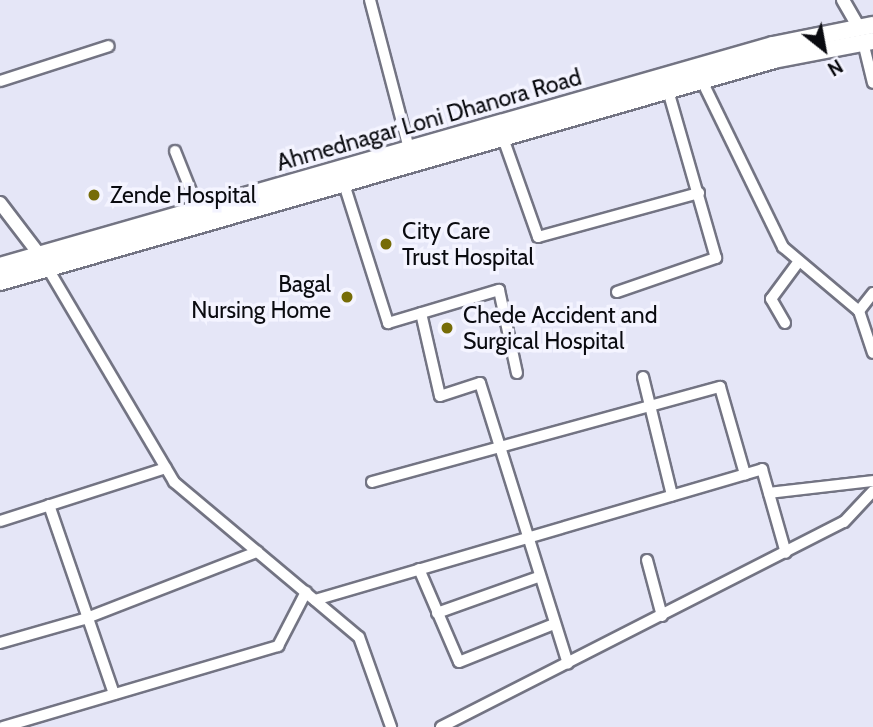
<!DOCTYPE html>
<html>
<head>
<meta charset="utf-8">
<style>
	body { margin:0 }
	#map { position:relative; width:873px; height:727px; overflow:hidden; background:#e5e6f7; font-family:Cabin,sans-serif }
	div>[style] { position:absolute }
	.roads { filter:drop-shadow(2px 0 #737483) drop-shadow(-2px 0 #737483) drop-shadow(0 2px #737483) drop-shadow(0 -2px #737483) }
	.minor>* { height:10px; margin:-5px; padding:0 5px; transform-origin:5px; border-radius:5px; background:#fff }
	.tertiary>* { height:12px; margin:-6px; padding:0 6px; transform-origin:6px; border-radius:6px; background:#fff }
	.primary>* { height:16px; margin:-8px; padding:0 8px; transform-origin:8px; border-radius:8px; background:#fff }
	.dots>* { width:19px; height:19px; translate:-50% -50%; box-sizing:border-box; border:4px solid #f4f4ff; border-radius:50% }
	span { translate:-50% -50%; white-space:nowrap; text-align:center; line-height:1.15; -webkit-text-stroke:7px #f4f4ff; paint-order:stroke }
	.street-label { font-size:23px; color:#0a0b10 }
	.poi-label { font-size:23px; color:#0a0b10 }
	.left { translate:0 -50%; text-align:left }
	.right { translate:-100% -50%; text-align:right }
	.north { position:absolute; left:789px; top:14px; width:70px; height:70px; -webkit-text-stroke:5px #f4f4ff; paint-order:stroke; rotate:149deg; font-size:19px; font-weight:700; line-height:28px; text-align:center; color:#0a0b10 }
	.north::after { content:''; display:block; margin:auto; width:24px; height:32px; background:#0a0b10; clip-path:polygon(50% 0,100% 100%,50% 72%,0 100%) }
</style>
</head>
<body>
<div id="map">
	<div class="roads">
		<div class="minor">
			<i style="left:370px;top:0;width:154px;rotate:75.3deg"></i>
			<i style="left:863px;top:42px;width:42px;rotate:76.3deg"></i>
			<i style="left:0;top:81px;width:114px;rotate:-17.8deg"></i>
			<i style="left:702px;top:81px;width:185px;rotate:64deg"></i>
			<i style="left:783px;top:247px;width:99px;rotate:40.1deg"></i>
			<i style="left:503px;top:138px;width:105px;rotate:70.5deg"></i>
			<i style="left:538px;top:237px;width:167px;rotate:-15.3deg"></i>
			<i style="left:175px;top:151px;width:65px;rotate:68.2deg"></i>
			<i style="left:344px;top:184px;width:146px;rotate:72.4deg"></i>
			<i style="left:388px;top:323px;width:116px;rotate:-16.6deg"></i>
			<i style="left:499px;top:290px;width:85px;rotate:77.8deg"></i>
			<i style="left:47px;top:267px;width:250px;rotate:59.4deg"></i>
			<i style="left:174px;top:482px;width:241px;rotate:40deg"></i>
			<i style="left:359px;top:637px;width:96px;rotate:70.4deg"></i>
			<i style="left:617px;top:292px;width:105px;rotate:-19deg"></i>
			<i style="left:716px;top:258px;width:174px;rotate:-106deg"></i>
			<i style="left:873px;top:293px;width:23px;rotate:128deg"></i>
			<i style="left:859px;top:311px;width:44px;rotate:71.6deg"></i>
			<i style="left:421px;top:313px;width:85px;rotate:77.1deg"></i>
			<i style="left:440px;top:396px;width:42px;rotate:-18deg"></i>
			<i style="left:480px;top:383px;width:294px;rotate:72.6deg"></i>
			<i style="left:785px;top:323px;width:28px;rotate:-120deg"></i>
			<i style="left:771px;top:299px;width:47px;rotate:-53.6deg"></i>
			<i style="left:643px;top:377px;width:122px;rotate:76.2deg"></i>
			<i style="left:372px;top:482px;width:361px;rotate:-15.3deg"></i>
			<i style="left:720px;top:387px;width:91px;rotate:74deg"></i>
			<i style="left:769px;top:493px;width:105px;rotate:-6.6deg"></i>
			<i style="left:49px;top:505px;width:200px;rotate:71deg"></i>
			<i style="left:0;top:521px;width:174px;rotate:-17.7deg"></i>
			<i style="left:647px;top:560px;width:58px;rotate:75deg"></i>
			<i style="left:419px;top:569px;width:101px;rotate:66.7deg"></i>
			<i style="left:459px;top:662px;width:102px;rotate:-21.8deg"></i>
			<i style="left:315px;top:600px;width:466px;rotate:-16.3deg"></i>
			<i style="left:762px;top:469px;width:87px;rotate:74.1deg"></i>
			<i style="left:437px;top:613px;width:107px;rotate:-19.6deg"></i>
			<i style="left:0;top:643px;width:87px;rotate:-15.9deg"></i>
			<i style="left:84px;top:619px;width:186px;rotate:-21.2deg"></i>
			<i style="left:3px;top:727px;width:287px;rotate:-16.4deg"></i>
			<i style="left:278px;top:646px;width:61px;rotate:-62.6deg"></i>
			<i style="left:441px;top:727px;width:452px;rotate:-27deg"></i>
			<i style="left:844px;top:522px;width:42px;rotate:-46.9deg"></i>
		</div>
		<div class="tertiary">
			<i style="left:843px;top:0;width:32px;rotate:60deg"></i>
			<i style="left:0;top:203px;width:64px;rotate:52.6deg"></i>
		</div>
		<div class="primary">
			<i style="left:0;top:266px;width:804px;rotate:-15.96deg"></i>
			<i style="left:773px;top:45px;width:102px;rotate:-11.3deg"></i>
			<i style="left:0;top:282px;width:805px;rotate:-16deg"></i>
			<i style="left:774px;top:60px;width:101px;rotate:-10.9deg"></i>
		</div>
	</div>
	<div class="dots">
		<i style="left:94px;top:195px;background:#766c07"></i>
		<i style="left:386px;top:244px;background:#766c07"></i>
		<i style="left:347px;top:297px;background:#766c07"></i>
		<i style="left:447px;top:328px;background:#766c07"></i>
	</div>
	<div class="street-label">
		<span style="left:429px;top:120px;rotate:-16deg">Ahmednagar Loni Dhanora Road</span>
	</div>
	<div class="poi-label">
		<span class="left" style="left:110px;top:195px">Zende Hospital</span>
		<span class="left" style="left:402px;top:244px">City Care<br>Trust Hospital</span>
		<span class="right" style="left:331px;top:297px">Bagal<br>Nursing Home</span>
		<span class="left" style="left:463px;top:328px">Chede Accident and<br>Surgical Hospital</span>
	</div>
	<div class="north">N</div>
</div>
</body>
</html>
